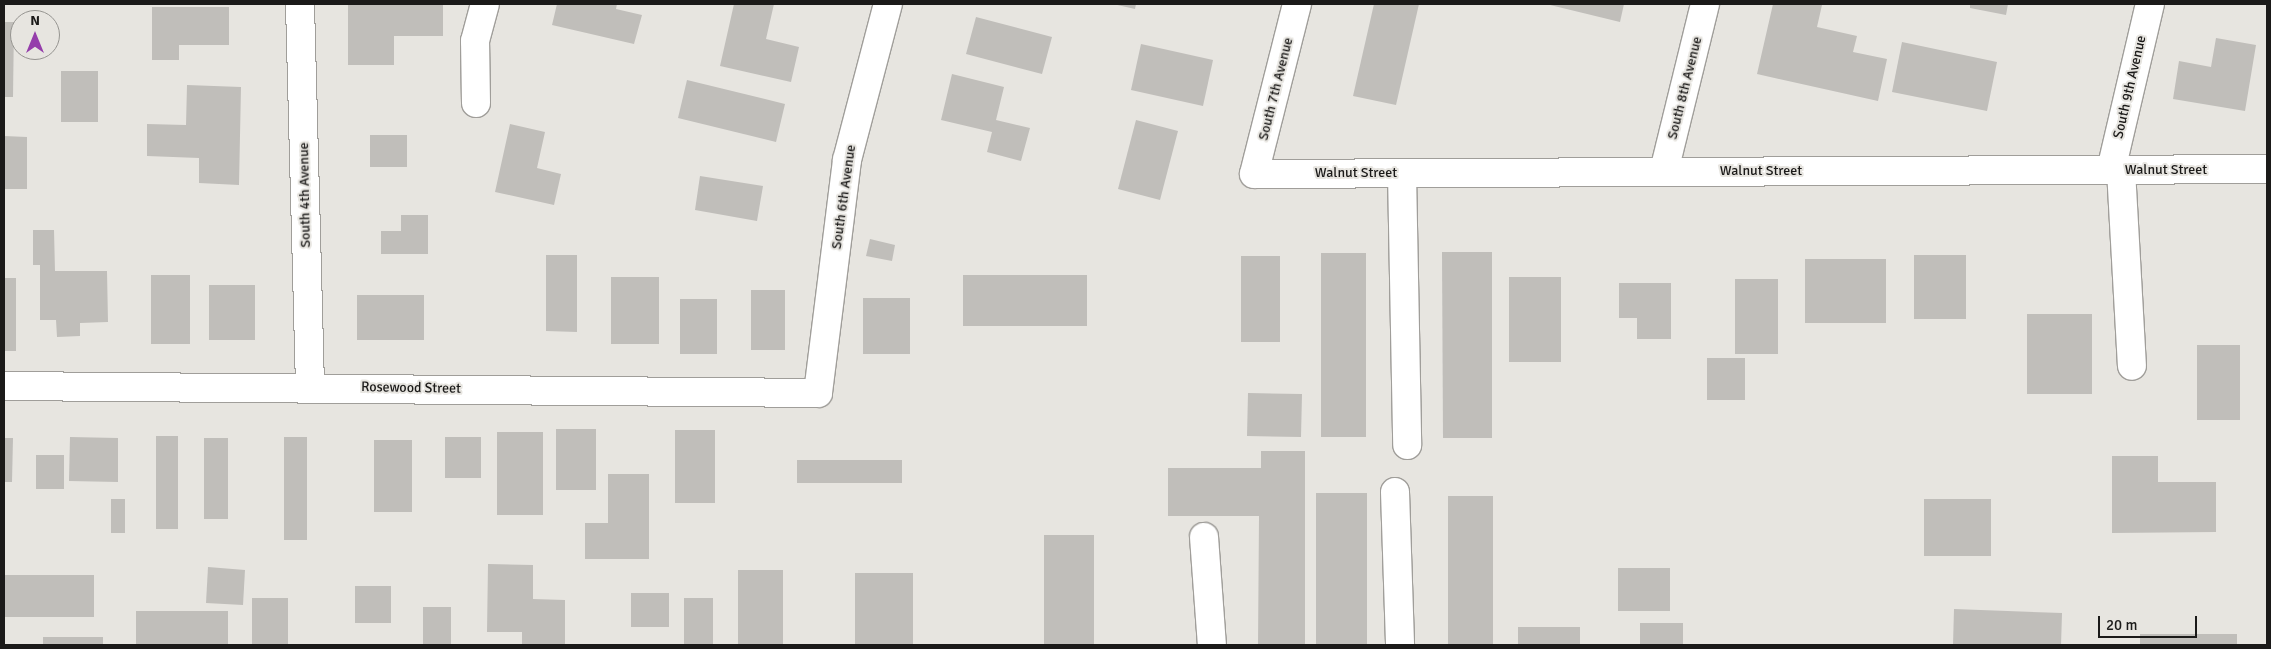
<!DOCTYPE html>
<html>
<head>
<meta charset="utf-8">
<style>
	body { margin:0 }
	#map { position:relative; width:2271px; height:649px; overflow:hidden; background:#e7e5e0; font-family:Signika,sans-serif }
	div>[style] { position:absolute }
	.building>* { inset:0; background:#c0beba }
	.roads { filter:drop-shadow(1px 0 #a09e9a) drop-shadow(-1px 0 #a09e9a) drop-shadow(0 1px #a09e9a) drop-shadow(0 -1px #a09e9a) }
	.minor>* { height:28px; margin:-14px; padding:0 14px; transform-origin:14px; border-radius:14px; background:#fff }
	span { translate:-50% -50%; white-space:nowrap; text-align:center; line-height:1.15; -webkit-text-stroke:4px #e7e5e0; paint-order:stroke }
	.street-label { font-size:14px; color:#1b1a19 }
	.frame { position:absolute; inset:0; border:5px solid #1b1a19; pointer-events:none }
	.north { position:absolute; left:10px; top:10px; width:50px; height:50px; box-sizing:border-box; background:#e7e5e0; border:1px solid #959490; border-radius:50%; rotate:0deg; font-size:14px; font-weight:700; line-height:20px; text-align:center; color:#1b1a19 }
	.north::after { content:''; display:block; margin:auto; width:18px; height:22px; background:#953eab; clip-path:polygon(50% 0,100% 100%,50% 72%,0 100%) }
	.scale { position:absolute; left:2098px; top:616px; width:99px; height:22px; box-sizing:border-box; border:2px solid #1b1a19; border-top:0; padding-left:6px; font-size:15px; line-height:18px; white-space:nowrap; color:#1b1a19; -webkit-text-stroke:4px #e7e5e0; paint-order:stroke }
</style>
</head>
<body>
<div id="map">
	<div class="building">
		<i style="clip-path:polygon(348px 4px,443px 4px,443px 36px,394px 36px,394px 65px,348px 65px)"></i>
		<i style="clip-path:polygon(557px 4px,617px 4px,616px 9px,642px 15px,634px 44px,552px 25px)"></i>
		<i style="clip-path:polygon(734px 4px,774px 4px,766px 39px,799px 47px,791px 82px,720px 66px)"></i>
		<i style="clip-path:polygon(1113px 4px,1136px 4px,1135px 9px)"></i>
		<i style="clip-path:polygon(1374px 4px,1419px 4px,1396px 105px,1353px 96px)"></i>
		<i style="clip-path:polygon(1546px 4px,1624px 4px,1620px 22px)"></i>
		<i style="clip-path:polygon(1773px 4px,1822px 5px,1817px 27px,1857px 36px,1853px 52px,1887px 59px,1878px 101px,1757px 74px)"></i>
		<i style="clip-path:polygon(1970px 4px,2008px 4px,2006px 15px,1970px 8px)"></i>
		<i style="clip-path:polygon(152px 7px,229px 7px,229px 45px,179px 45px,179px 60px,152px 60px)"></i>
		<i style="clip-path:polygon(976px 17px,1052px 37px,1042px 74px,966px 54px)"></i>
		<i style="clip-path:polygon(4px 22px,14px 22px,13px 97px,4px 97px)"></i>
		<i style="clip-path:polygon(2216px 38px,2256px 45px,2245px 111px,2173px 99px,2179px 61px,2211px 67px)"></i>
		<i style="clip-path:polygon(1902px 42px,1997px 62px,1987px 111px,1892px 92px)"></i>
		<i style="clip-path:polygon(1141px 44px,1213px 60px,1203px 106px,1131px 90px)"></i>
		<i style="clip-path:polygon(61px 71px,98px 71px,98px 122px,61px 122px)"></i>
		<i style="clip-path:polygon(952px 74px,1004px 87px,996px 120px,1030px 128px,1021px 161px,987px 152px,992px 132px,941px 120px)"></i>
		<i style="clip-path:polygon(687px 80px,785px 104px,776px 142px,678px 118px)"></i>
		<i style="clip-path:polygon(187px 85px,241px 87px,239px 185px,199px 183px,199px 158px,147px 156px,147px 124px,186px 125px)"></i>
		<i style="clip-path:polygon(1136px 120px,1178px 131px,1160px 200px,1118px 189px)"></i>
		<i style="clip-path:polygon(510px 124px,545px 132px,537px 168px,561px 174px,554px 205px,495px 192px)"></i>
		<i style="clip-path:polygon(370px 135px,407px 135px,407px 167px,370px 167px)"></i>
		<i style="clip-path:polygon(4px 136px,27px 137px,27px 189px,4px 189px)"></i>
		<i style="clip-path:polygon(700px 176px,763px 186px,757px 221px,695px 210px)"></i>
		<i style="clip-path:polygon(401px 215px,428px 215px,428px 254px,381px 254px,381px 231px,401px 231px)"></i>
		<i style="clip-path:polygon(33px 230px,54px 230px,55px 271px,107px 271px,108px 322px,80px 323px,80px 336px,57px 337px,56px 320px,40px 320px,40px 265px,33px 265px)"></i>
		<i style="clip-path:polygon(870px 239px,895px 245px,892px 261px,866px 256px)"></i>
		<i style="clip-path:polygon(1442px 252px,1492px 252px,1492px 438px,1443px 438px)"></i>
		<i style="clip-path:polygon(1321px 253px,1366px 253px,1366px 437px,1321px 437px)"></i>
		<i style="clip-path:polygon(546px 255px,577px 255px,577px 332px,546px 331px)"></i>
		<i style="clip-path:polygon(1914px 255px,1966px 255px,1966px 319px,1914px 319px)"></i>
		<i style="clip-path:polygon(1241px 256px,1280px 256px,1280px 342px,1241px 342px)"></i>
		<i style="clip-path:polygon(1805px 259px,1886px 259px,1886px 323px,1805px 323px)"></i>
		<i style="clip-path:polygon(151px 275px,190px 275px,190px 344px,151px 344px)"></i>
		<i style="clip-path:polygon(963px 275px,1087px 275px,1087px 326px,963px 326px)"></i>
		<i style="clip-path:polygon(611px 277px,659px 277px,659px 344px,611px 344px)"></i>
		<i style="clip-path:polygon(1509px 277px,1561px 277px,1561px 362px,1509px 362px)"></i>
		<i style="clip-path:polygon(4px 278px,16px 278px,16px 351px,4px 351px)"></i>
		<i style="clip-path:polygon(1735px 279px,1778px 279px,1778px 354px,1735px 354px)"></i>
		<i style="clip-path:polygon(1619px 283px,1671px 283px,1671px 339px,1637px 339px,1637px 318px,1619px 318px)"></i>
		<i style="clip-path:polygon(209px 285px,255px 285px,255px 340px,209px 340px)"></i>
		<i style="clip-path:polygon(751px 290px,785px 290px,785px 350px,751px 350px)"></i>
		<i style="clip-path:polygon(357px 295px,424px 295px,424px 340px,357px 340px)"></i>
		<i style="clip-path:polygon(863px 298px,910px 298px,910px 354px,863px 354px)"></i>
		<i style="clip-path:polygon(680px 299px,717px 299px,717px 354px,680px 354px)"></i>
		<i style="clip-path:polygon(2027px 314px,2092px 314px,2092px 394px,2027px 394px)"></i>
		<i style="clip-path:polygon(2197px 345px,2240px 345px,2240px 420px,2197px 420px)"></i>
		<i style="clip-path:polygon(1707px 358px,1745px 358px,1745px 400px,1707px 400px)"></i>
		<i style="clip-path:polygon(1248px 393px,1302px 394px,1301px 437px,1247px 436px)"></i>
		<i style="clip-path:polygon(556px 429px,596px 429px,596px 490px,556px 490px)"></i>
		<i style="clip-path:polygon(675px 430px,715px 430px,715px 503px,675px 503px)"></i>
		<i style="clip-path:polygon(497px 432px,543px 432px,543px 515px,497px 515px)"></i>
		<i style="clip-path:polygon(156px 436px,178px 436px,178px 529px,156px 529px)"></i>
		<i style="clip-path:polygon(70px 437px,118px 438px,118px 482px,69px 481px)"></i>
		<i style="clip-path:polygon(284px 437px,307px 437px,307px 540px,284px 540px)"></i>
		<i style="clip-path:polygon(445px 437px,481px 437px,481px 478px,445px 478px)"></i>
		<i style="clip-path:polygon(4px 438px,13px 438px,12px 482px,4px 482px)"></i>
		<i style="clip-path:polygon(204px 438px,228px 438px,228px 519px,204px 519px)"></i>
		<i style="clip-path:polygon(374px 440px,412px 440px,412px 512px,374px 512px)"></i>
		<i style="clip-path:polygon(1261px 451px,1305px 451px,1305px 645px,1258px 645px,1259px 516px,1168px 516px,1168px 468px,1261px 468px)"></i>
		<i style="clip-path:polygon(36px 455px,64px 455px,64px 489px,36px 489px)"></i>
		<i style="clip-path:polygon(2112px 456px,2158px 456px,2158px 482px,2216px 482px,2216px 532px,2112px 533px)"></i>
		<i style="clip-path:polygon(797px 460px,902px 460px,902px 483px,797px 483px)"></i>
		<i style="clip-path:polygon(608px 474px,649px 474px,649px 559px,585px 559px,585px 523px,608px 523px)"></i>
		<i style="clip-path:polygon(1316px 493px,1367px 493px,1367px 645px,1316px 645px)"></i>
		<i style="clip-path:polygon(1448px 496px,1493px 496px,1493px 645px,1448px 645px)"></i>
		<i style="clip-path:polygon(111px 499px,125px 499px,125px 533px,111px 533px)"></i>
		<i style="clip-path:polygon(1924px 499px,1991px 499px,1991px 556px,1924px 556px)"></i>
		<i style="clip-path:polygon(1044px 535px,1094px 535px,1094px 645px,1044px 645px)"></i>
		<i style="clip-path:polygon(488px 564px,533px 565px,533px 599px,565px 600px,565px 645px,522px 645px,522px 632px,487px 632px)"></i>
		<i style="clip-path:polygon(208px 567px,245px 570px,243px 605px,206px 603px)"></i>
		<i style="clip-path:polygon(1618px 568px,1670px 568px,1670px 611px,1618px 611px)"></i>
		<i style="clip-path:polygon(738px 570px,783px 570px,783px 645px,738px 645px)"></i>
		<i style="clip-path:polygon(855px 573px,913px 573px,913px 645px,855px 645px)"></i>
		<i style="clip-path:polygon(4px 575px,94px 575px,94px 617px,4px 617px)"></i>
		<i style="clip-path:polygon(355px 586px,391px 586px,391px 623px,355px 623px)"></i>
		<i style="clip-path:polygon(631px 593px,669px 593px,669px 627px,631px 627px)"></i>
		<i style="clip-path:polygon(252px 598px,288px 598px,288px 645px,252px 645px)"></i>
		<i style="clip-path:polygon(684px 598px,713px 598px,713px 645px,684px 645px)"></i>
		<i style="clip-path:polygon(423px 607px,451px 607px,451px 645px,423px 645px)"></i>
		<i style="clip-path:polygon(1954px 609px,2062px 613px,2061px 645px,1953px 645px)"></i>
		<i style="clip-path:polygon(136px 611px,228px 611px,228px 645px,136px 645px)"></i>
		<i style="clip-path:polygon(1640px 623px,1683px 623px,1683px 645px,1640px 645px)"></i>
		<i style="clip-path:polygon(1518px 627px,1580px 627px,1580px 645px,1518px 645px)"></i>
		<i style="clip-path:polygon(2140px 634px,2237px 634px,2237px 645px,2140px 645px)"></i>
		<i style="clip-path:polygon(43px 637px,103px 637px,103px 645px,43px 645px)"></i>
	</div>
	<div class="roads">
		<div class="minor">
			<i style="left:300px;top:4px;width:383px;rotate:88.5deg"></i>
			<i style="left:1297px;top:4px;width:175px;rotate:104.2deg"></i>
			<i style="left:1254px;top:174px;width:1013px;rotate:-0.28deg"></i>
			<i style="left:476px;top:103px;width:62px;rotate:-90.9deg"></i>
			<i style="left:475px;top:41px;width:38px;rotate:-75deg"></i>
			<i style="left:2111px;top:170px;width:171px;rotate:-76.8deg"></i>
			<i style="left:2121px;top:170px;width:196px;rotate:86.8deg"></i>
			<i style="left:1664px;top:171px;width:172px;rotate:-76.2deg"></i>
			<i style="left:1402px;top:173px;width:272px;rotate:88.9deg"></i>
			<i style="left:4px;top:386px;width:814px;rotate:0.49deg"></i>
			<i style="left:818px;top:393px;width:235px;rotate:-82.9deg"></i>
			<i style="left:847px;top:160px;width:161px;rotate:-75.3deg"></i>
			<i style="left:1395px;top:492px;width:153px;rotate:88.1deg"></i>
			<i style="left:1204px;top:537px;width:108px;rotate:85.8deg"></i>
		</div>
	</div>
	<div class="street-label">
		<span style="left:2130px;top:87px;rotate:-77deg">South 9th Avenue</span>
		<span style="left:1685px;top:88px;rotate:-76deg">South 8th Avenue</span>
		<span style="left:1276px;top:89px;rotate:-76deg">South 7th Avenue</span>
		<span style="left:2166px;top:170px">Walnut Street</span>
		<span style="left:1761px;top:171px">Walnut Street</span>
		<span style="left:1356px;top:173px">Walnut Street</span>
		<span style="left:305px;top:195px;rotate:-91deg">South 4th Avenue</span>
		<span style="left:844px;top:197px;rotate:-82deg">South 6th Avenue</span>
		<span style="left:411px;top:388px;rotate:1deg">Rosewood Street</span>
	</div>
	<div class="frame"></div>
	<div class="north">N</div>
	<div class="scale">20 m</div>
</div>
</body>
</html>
